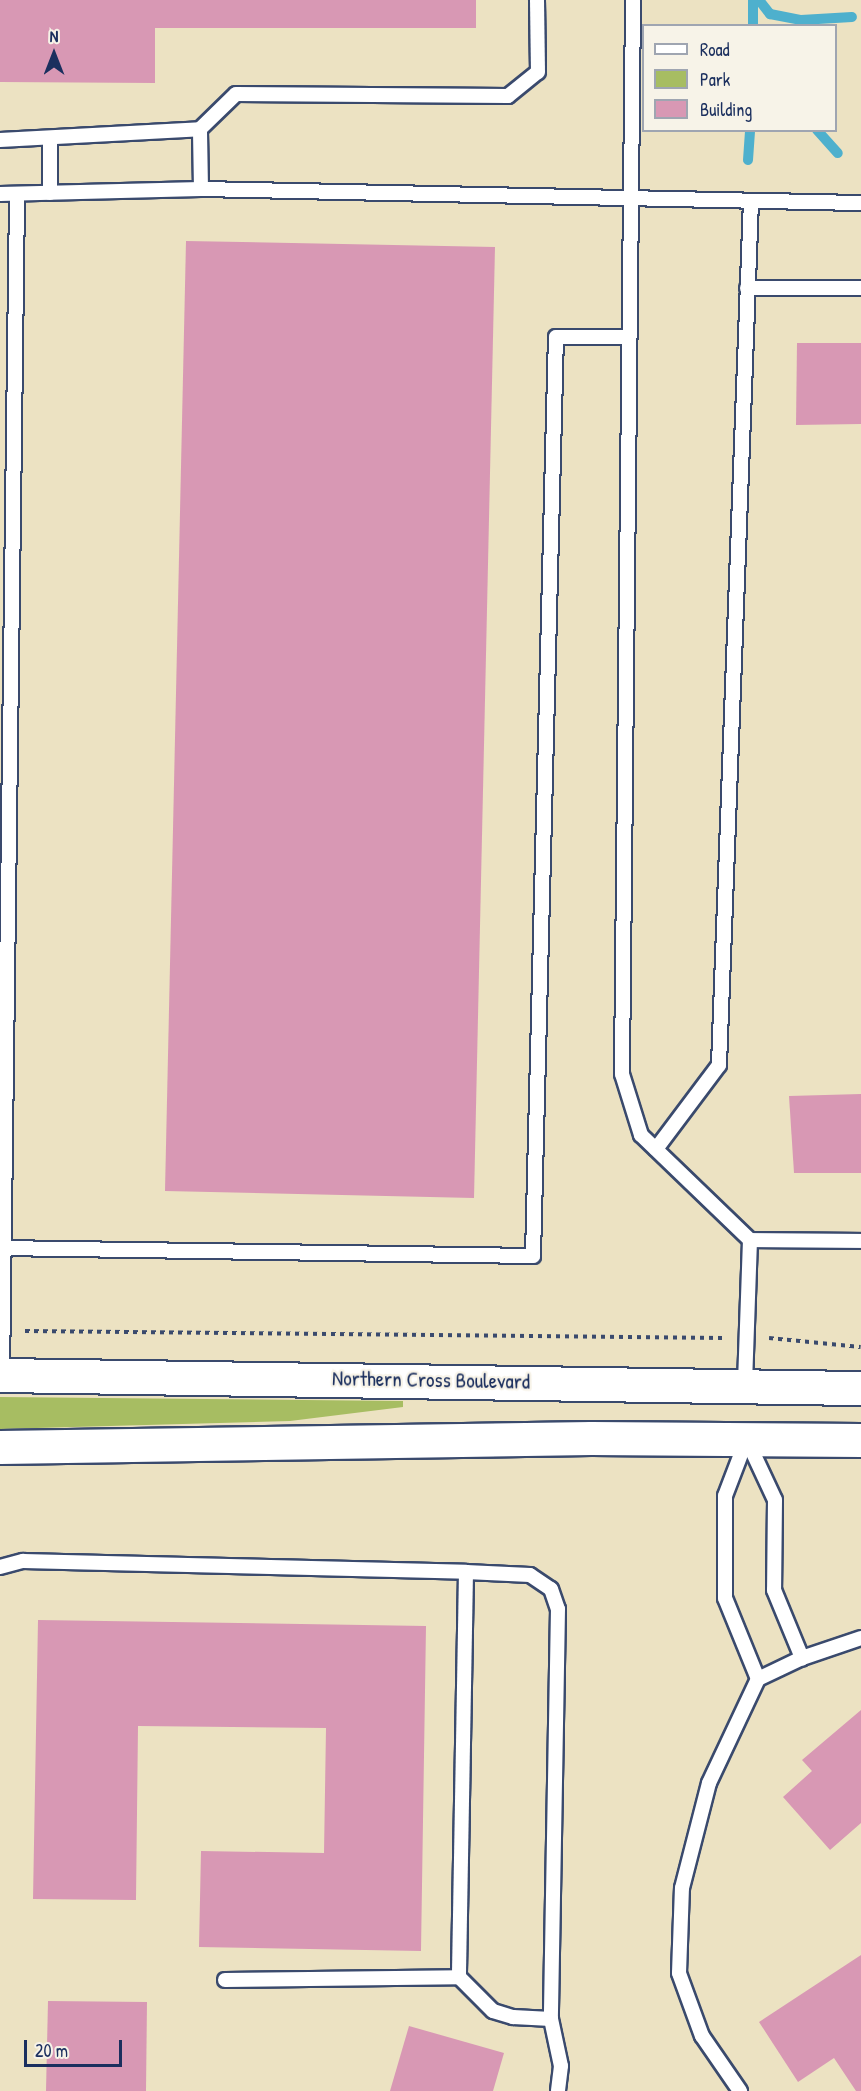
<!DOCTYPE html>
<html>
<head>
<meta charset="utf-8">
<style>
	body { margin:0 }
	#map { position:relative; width:861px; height:2091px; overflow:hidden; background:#ece2c2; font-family:"Patrick Hand",sans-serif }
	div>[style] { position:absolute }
	.green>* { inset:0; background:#a7bd62 }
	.stream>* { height:10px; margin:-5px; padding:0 5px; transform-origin:5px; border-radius:5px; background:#4eb0cd }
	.building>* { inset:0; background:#d898b4 }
	.path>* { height:4px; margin-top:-2px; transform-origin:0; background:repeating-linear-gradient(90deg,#3a4a6d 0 4.5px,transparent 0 9px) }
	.roads { filter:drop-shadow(2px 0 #3a4a6d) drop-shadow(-2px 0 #3a4a6d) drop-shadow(0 2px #3a4a6d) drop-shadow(0 -2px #3a4a6d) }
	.service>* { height:14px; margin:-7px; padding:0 7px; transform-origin:7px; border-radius:7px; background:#fff }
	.tertiary>* { height:33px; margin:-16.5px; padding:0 16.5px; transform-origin:16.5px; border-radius:16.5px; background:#fff }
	span { translate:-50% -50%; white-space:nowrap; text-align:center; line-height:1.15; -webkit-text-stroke:4.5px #f7f3e8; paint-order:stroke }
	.street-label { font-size:21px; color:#1b2f5e }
	.legend { position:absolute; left:642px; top:24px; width:195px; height:108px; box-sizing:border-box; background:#f7f3e8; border:2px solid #9fa5b1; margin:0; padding:8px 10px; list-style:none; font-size:18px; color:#1b2f5e }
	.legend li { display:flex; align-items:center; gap:12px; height:30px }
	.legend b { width:30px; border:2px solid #9fa5b1 }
	.north { position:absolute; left:24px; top:24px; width:60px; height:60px; -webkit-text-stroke:4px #f7f3e8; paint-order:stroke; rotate:0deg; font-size:16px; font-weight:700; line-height:24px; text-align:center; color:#1b2f5e }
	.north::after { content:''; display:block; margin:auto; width:21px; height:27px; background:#1b2f5e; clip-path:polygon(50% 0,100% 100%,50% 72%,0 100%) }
	.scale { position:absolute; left:24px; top:2040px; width:98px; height:27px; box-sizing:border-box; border:3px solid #1b2f5e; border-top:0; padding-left:8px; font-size:18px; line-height:21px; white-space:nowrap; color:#1b2f5e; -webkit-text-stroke:4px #f7f3e8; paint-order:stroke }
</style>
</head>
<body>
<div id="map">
	<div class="green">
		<i style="clip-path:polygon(0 1397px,403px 1401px,403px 1407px,290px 1421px,0 1429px)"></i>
	</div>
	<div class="stream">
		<i style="left:759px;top:0;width:18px;rotate:52deg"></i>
		<i style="left:770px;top:14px;width:32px;rotate:11deg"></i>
		<i style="left:801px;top:20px;width:51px;rotate:-3.4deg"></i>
		<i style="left:753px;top:26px;width:26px;rotate:-90deg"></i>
		<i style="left:817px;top:130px;width:31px;rotate:48deg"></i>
		<i style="left:748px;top:160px;width:30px;rotate:-86deg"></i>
	</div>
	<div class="building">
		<i style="clip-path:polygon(0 0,476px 0,476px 28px,155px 28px,155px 83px,0 82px)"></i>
		<i style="clip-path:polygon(186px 241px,495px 247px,474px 1198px,165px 1191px)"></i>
		<i style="clip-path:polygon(797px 343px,861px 343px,861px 424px,796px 425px)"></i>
		<i style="clip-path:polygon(861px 1094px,861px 1173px,794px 1173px,789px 1096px)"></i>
		<i style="clip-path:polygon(38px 1620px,426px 1626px,421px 1951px,199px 1947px,201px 1851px,324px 1853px,326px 1728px,138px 1726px,136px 1900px,33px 1899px)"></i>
		<i style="clip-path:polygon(861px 1710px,861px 1823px,830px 1850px,783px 1797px,812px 1771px,802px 1760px)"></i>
		<i style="clip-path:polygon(861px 1955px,861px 2091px,856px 2091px,834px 2058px,798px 2082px,759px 2022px)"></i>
		<i style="clip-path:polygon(48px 2001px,147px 2002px,146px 2091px,46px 2091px)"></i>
		<i style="clip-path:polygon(409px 2026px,504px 2053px,493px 2091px,390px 2091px)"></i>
	</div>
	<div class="path">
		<i style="left:25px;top:1331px;width:698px;rotate:0.57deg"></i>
		<i style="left:769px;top:1338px;width:92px;rotate:5.6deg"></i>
	</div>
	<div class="roads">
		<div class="service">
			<i style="left:633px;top:0;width:1074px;rotate:90.59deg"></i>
			<i style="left:622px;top:1074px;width:64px;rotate:72.7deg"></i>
			<i style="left:641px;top:1135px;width:151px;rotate:43.9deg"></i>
			<i style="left:750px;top:1240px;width:146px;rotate:92deg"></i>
			<i style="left:50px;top:139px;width:54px;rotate:90deg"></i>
			<i style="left:0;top:140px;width:200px;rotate:-3.1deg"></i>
			<i style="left:201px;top:189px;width:60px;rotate:-91deg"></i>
			<i style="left:200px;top:129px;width:50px;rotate:-44.2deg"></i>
			<i style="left:236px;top:94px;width:272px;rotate:0.4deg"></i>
			<i style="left:508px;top:96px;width:38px;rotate:-39deg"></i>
			<i style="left:538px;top:72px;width:72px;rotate:-90.8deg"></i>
			<i style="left:0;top:194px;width:201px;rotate:-1.4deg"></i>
			<i style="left:201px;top:189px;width:660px;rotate:1.22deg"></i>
			<i style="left:747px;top:288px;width:114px"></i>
			<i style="left:656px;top:1149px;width:105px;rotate:-53.1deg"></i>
			<i style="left:719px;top:1065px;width:864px;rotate:-87.88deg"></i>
			<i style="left:750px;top:1240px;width:111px;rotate:0.5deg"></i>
			<i style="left:0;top:1248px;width:533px;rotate:0.86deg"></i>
			<i style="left:533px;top:1256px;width:919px;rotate:-88.57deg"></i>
			<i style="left:556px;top:337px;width:73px"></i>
			<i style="left:2px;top:1375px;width:1181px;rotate:-89.27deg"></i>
			<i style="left:747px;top:1440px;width:66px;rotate:65deg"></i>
			<i style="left:775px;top:1500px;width:90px;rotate:90.6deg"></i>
			<i style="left:774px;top:1590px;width:74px;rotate:67.6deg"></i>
			<i style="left:746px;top:1441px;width:59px;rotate:110.9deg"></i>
			<i style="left:725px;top:1496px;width:102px;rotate:90deg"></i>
			<i style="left:725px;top:1598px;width:87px;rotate:67.8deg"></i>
			<i style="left:0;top:1567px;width:24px;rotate:-15deg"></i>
			<i style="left:23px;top:1561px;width:443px;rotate:1.4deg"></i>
			<i style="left:466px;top:1572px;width:405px;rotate:91deg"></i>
			<i style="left:459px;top:1977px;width:48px;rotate:45deg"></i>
			<i style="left:493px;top:2011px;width:21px;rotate:17deg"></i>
			<i style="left:513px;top:2017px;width:38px;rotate:3deg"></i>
			<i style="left:466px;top:1572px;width:64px;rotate:2.7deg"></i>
			<i style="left:530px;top:1575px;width:25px;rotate:34deg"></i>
			<i style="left:551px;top:1589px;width:21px;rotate:71deg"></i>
			<i style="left:558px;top:1609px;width:410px;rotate:91deg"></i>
			<i style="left:551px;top:2019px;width:48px;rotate:78deg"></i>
			<i style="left:561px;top:2066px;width:25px;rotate:97deg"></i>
			<i style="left:225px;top:1980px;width:234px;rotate:-0.7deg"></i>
			<i style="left:740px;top:2091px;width:67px;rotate:-124.6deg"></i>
			<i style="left:702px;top:2036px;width:67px;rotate:-110.1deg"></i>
			<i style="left:679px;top:1973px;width:85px;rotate:-88deg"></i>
			<i style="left:682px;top:1888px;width:108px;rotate:-75.6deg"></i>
			<i style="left:709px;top:1783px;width:115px;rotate:-64.8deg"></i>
			<i style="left:758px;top:1679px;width:49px;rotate:-25.5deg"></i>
			<i style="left:802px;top:1658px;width:62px;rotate:-18.7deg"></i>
		</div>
		<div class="tertiary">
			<i style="left:0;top:1375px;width:861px;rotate:0.87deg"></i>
			<i style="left:0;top:1447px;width:591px;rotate:-0.87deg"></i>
			<i style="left:591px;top:1438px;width:270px;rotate:0.4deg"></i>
		</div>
	</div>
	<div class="street-label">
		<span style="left:431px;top:1380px;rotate:1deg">Northern Cross Boulevard</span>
	</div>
	<ul class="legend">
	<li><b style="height:8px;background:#fff"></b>Road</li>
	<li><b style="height:16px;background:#a7bd62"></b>Park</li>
	<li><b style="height:16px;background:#d898b4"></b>Building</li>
	</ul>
	<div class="north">N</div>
	<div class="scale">20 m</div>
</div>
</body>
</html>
